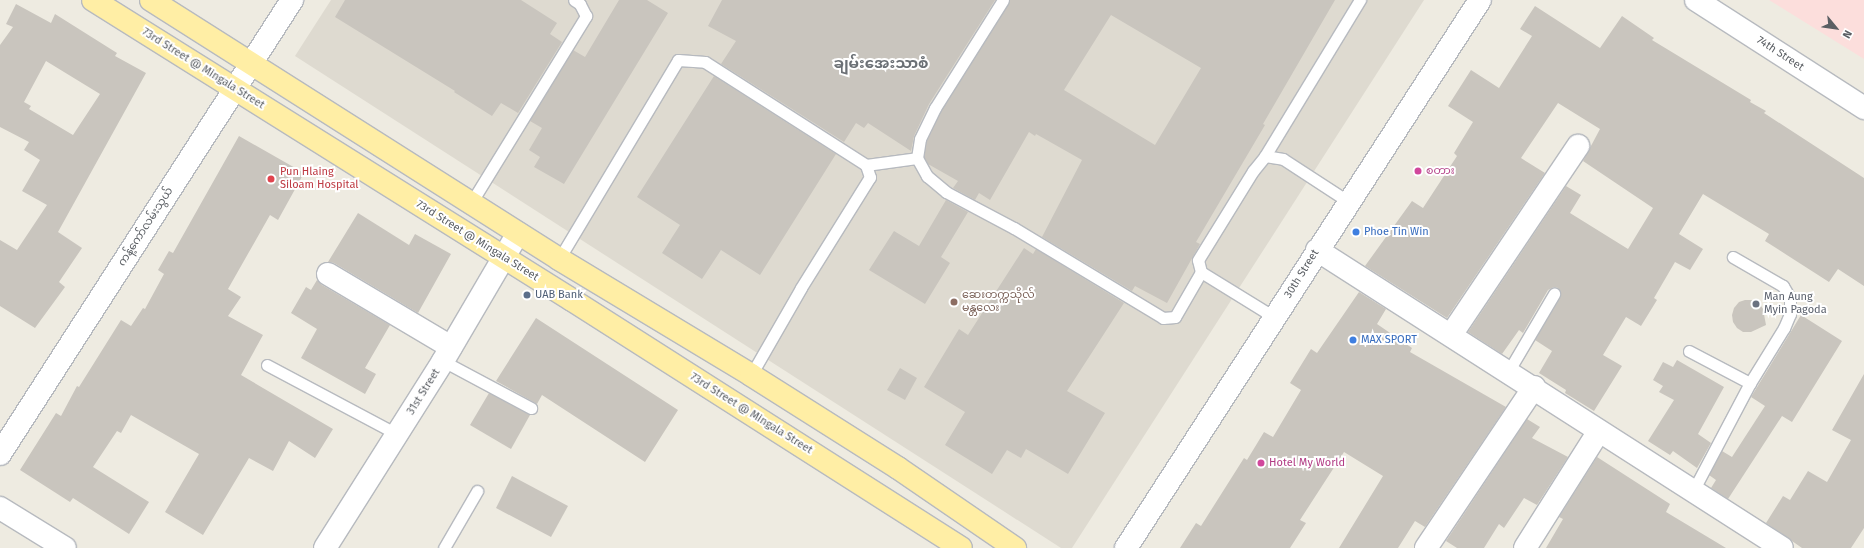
<!DOCTYPE html>
<html>
<head>
<meta charset="utf-8">
<style>
	body { margin:0 }
	#map { position:relative; width:1864px; height:548px; overflow:hidden; background:#eeebe1; font-family:"Fira Sans","Noto Sans Myanmar",sans-serif }
	div>[style] { position:absolute }
	.education>* { inset:0; background:#dedad0 }
	.medical>* { inset:0; background:#fcdedc }
	.building>* { inset:0; background:#c9c5be }
	.roads { filter:drop-shadow(1px 0 #b7babf) drop-shadow(-1px 0 #b7babf) drop-shadow(0 1px #b7babf) drop-shadow(0 -1px #b7babf) }
	.service>* { height:11px; margin:-5.5px; padding:0 5.5px; transform-origin:5.5px; border-radius:5.5px; background:#fff }
	.minor>* { height:22px; margin:-11px; padding:0 11px; transform-origin:11px; border-radius:11px; background:#fff }
	.tertiary>* { height:22px; margin:-11px; padding:0 11px; transform-origin:11px; border-radius:11px; background:#fff }
	.secondary>* { height:22px; margin:-11px; padding:0 11px; transform-origin:11px; border-radius:11px; background:#fff }
	.primary>* { height:22px; margin:-11px; padding:0 11px; transform-origin:11px; border-radius:11px; background:#ffeea5 }
	.dots>* { width:11px; height:11px; translate:-50% -50%; box-sizing:border-box; border:2px solid #fff; border-radius:50% }
	span { translate:-50% -50%; white-space:nowrap; text-align:center; line-height:1.15; -webkit-text-stroke:4px #fff; paint-order:stroke }
	.street-label { font-size:11px; color:#5a5e63 }
	.hotel-label { font-size:11px; color:#b23c85 }
	.left { translate:0 -50%; text-align:left }
	.health-label { font-size:11px; color:#be3a42 }
	.shop-label { font-size:11px; color:#366cbe }
	.service-label { font-size:11px; color:#4e5e75 }
	.education-label { font-size:11px; color:#785e54 }
	.worship-label { font-size:11px; color:#5b616d }
	.district-label { font-size:15px; color:#6b7075; font-weight:700 }
	.north { position:absolute; left:1816px; top:8px; width:40px; height:40px; -webkit-text-stroke:3px #fff; paint-order:stroke; rotate:119deg; font-size:11px; font-weight:700; line-height:16px; text-align:center; color:#5a5e63 }
	.north::after { content:''; display:block; margin:auto; width:14px; height:18px; background:#5a5e63; clip-path:polygon(50% 0,100% 100%,50% 72%,0 100%) }
</style>
</head>
<body>
<div id="map">
	<div class="education">
		<i style="clip-path:polygon(331px 0,1424px 0,1072px 548px,1061px 548px,295px 56px)"></i>
	</div>
	<div class="medical">
		<i style="clip-path:polygon(1769px 0,1864px 0,1864px 59px)"></i>
	</div>
	<div class="building">
		<i style="clip-path:polygon(345px 0,521px 0,557px 23px,550px 34px,562px 42px,518px 113px,501px 103px,492px 116px,454px 92px,455px 91px,335px 17px)"></i>
		<i style="clip-path:polygon(619px 0,647px 0,668px 13px,564px 184px,534px 167px,540px 157px,529px 150px,542px 128px,530px 121px,573px 50px,585px 57px)"></i>
		<i style="clip-path:polygon(722px 0,995px 0,929px 104px,914px 136px,911px 151px,868px 123px,864px 128px,856px 123px,844px 142px,721px 64px,736px 41px,708px 26px)"></i>
		<i style="clip-path:polygon(evenodd,1010px 0,1335px 0,1263px 124px,1265px 125px,1196px 242px,1200px 244px,1167px 303px,1135px 286px,1132px 291px,1042px 237px,1082px 160px,1036px 134px,1035px 136px,1029px 132px,990px 200px,979px 193px,975px 200px,953px 188px,958px 181px,928px 164px,924px 157px,927px 141px,941px 111px,1010px 0,1111px 15px,1201px 68px,1155px 145px,1064px 90px,1111px 15px)"></i>
		<i style="clip-path:polygon(evenodd,16px 4px,51px 23px,55px 14px,117px 53px,115px 56px,146px 73px,58px 232px,82px 248px,59px 282px,65px 287px,35px 328px,0 306px,0 240px,17px 250px,47px 205px,22px 191px,40px 160px,24px 150px,29px 142px,0 127px,0 45px,13px 27px,6px 24px,16px 4px,46px 61px,100px 94px,73px 135px,29px 109px,31px 106px,24px 102px,46px 61px)"></i>
		<i style="clip-path:polygon(1535px 6px,1600px 48px,1622px 16px,1654px 38px,1652px 40px,1751px 100px,1750px 102px,1766px 111px,1764px 113px,1864px 178px,1864px 286px,1838px 269px,1829px 282px,1765px 241px,1769px 234px,1703px 194px,1679px 234px,1703px 249px,1690px 270px,1675px 262px,1654px 298px,1657px 300px,1641px 326px,1626px 317px,1603px 355px,1622px 366px,1594px 411px,1565px 393px,1566px 390px,1539px 373px,1552px 351px,1535px 340px,1560px 298px,1561px 294px,1558px 288px,1554px 287px,1548px 290px,1523px 333px,1519px 330px,1502px 354px,1468px 332px,1566px 186px,1581px 195px,1570px 213px,1628px 249px,1653px 208px,1583px 161px,1600px 129px,1558px 103px,1521px 158px,1545px 173px,1447px 318px,1365px 266px,1412px 201px,1423px 208px,1457px 156px,1454px 153px,1473px 122px,1448px 106px,1471px 70px,1499px 88px,1532px 36px,1520px 29px)"></i>
		<i style="clip-path:polygon(714px 76px,836px 154px,760px 275px,721px 250px,702px 279px,662px 253px,680px 225px,637px 197px)"></i>
		<i style="clip-path:polygon(239px 136px,304px 173px,278px 220px,270px 215px,228px 289px,241px 297px,228px 316px,263px 335px,241px 375px,333px 429px,315px 458px,289px 441px,273px 471px,249px 458px,203px 535px,165px 512px,199px 454px,131px 415px,121px 433px,117px 431px,93px 467px,149px 502px,129px 534px,73px 498px,70px 502px,20px 470px,56px 413px,61px 416px,77px 386px,79px 387px,121px 320px,131px 326px,143px 308px,145px 309px,164px 274px,158px 270px,169px 251px,173px 253px)"></i>
		<i style="clip-path:polygon(946px 200px,968px 212px,941px 257px,950px 263px,925px 304px,869px 270px,894px 231px,919px 246px)"></i>
		<i style="clip-path:polygon(358px 213px,409px 245px,415px 234px,451px 254px,418px 313px,334px 263px,328px 262px)"></i>
		<i style="clip-path:polygon(1024px 248px,1033px 254px,1036px 249px,1124px 303px,1067px 391px,1105px 413px,1068px 474px,1026px 449px,1021px 458px,1007px 450px,992px 474px,945px 445px,965px 412px,924px 387px,959px 329px,968px 335px)"></i>
		<i style="clip-path:polygon(317px 280px,322px 285px,390px 325px,365px 368px,376px 374px,365px 394px,301px 358px,317px 329px,291px 313px,306px 287px,311px 290px)"></i>
		<i style="clip-path:polygon(1359px 292px,1386px 309px,1377px 324px,1412px 348px,1410px 352px,1506px 407px,1425px 527px,1415px 521px,1398px 548px,1339px 548px,1383px 476px,1344px 452px,1300px 520px,1306px 523px,1290px 548px,1180px 548px,1196px 523px,1201px 526px,1244px 458px,1247px 460px,1264px 432px,1273px 437px,1301px 390px,1290px 383px,1311px 349px,1317px 353px)"></i>
		<i style="clip-path:polygon(1745px 300px,1753px 300px,1759px 303px,1763px 309px,1766px 325px,1751px 332px,1743px 332px,1737px 328px,1733px 322px,1732px 315px,1734px 308px,1739px 302px)"></i>
		<i style="clip-path:polygon(1801px 315px,1842px 341px,1792px 422px,1782px 416px,1728px 499px,1711px 488px,1716px 480px,1709px 475px,1722px 451px,1732px 457px,1765px 406px,1751px 397px)"></i>
		<i style="clip-path:polygon(536px 318px,678px 410px,645px 462px,542px 395px,537px 404px,496px 381px)"></i>
		<i style="clip-path:polygon(1677px 360px,1724px 387px,1698px 434px,1711px 443px,1697px 468px,1673px 451px,1670px 455px,1648px 441px,1674px 400px,1659px 392px,1663px 386px,1653px 380px,1663px 362px,1673px 367px)"></i>
		<i style="clip-path:polygon(900px 368px,917px 378px,905px 400px,887px 390px)"></i>
		<i style="clip-path:polygon(1864px 374px,1864px 528px,1851px 548px,1802px 548px,1766px 523px,1783px 496px,1790px 500px,1808px 471px,1827px 482px,1851px 440px,1832px 430px)"></i>
		<i style="clip-path:polygon(489px 393px,530px 415px,511px 449px,470px 425px)"></i>
		<i style="clip-path:polygon(1527px 419px,1540px 427px,1532px 438px,1568px 457px,1537px 505px,1524px 498px,1504px 528px,1499px 524px,1484px 548px,1457px 548px,1446px 541px)"></i>
		<i style="clip-path:polygon(1597px 457px,1670px 504px,1666px 512px,1726px 548px,1546px 548px,1563px 519px,1559px 517px)"></i>
		<i style="clip-path:polygon(512px 476px,568px 506px,551px 537px,496px 508px)"></i>
	</div>
	<div class="roads">
		<div class="service">
			<i style="left:1003px;top:0;width:128px;rotate:122.2deg"></i>
			<i style="left:935px;top:108px;width:34px;rotate:116deg"></i>
			<i style="left:920px;top:139px;width:19px;rotate:99deg"></i>
			<i style="left:917px;top:158px;width:21px;rotate:61deg"></i>
			<i style="left:927px;top:176px;width:25px;rotate:40deg"></i>
			<i style="left:946px;top:192px;width:77px;rotate:27.9deg"></i>
			<i style="left:1014px;top:228px;width:174px;rotate:31.1deg"></i>
			<i style="left:1163px;top:318px;width:12px;rotate:-5deg"></i>
			<i style="left:1175px;top:317px;width:52px;rotate:-60deg"></i>
			<i style="left:1265px;top:156px;width:183px;rotate:-58.7deg"></i>
			<i style="left:866px;top:165px;width:51px;rotate:-7.8deg"></i>
			<i style="left:471px;top:203px;width:220px;rotate:-58.4deg"></i>
			<i style="left:586px;top:16px;width:13px;rotate:-117deg"></i>
			<i style="left:580px;top:4px;width:7px;rotate:-146deg"></i>
			<i style="left:559px;top:259px;width:232px;rotate:-59.1deg"></i>
			<i style="left:678px;top:60px;width:27px;rotate:4deg"></i>
			<i style="left:705px;top:62px;width:191px;rotate:32.6deg"></i>
			<i style="left:866px;top:165px;width:13px;rotate:72deg"></i>
			<i style="left:870px;top:177px;width:131px;rotate:121.9deg"></i>
			<i style="left:801px;top:288px;width:100px;rotate:119.9deg"></i>
			<i style="left:1274px;top:317px;width:86px;rotate:-148.3deg"></i>
			<i style="left:1201px;top:272px;width:12px;rotate:-104deg"></i>
			<i style="left:1198px;top:260px;width:105px;rotate:-58.3deg"></i>
			<i style="left:1253px;top:171px;width:19px;rotate:-51deg"></i>
			<i style="left:1265px;top:156px;width:18px;rotate:9deg"></i>
			<i style="left:1283px;top:159px;width:79px;rotate:33.1deg"></i>
			<i style="left:1689px;top:351px;width:69px;rotate:27.7deg"></i>
			<i style="left:443px;top:361px;width:100px;rotate:28.1deg"></i>
			<i style="left:267px;top:365px;width:147px;rotate:28deg"></i>
			<i style="left:1508px;top:372px;width:91px;rotate:-59.5deg"></i>
			<i style="left:1693px;top:491px;width:122px;rotate:-62.2deg"></i>
			<i style="left:1750px;top:383px;width:65px;rotate:-58.3deg"></i>
			<i style="left:1784px;top:328px;width:15px;rotate:-67deg"></i>
			<i style="left:1790px;top:314px;width:16px;rotate:-90deg"></i>
			<i style="left:1790px;top:298px;width:14px;rotate:-120deg"></i>
			<i style="left:1783px;top:286px;width:58px;rotate:-149.9deg"></i>
			<i style="left:444px;top:548px;width:66px;rotate:-59.9deg"></i>
		</div>
		<div class="minor">
			<i style="left:1317px;top:250px;width:552px;rotate:32.65deg"></i>
			<i style="left:328px;top:274px;width:143px;rotate:30.7deg"></i>
			<i style="left:1451px;top:335px;width:228px;rotate:-56.1deg"></i>
			<i style="left:0;top:454px;width:540px;rotate:-57.25deg"></i>
			<i style="left:0;top:508px;width:76px;rotate:31.6deg"></i>
			<i style="left:325px;top:548px;width:221px;rotate:-57.7deg"></i>
			<i style="left:443px;top:361px;width:148px;rotate:-59.6deg"></i>
			<i style="left:1426px;top:548px;width:194px;rotate:-56.1deg"></i>
			<i style="left:1525px;top:548px;width:138px;rotate:-57.7deg"></i>
		</div>
		<div class="tertiary">
			<i style="left:1696px;top:0;width:200px;rotate:32.7deg"></i>
		</div>
		<div class="secondary">
			<i style="left:1126px;top:548px;width:652px;rotate:-57.14deg"></i>
		</div>
		<div class="primary">
			<i style="left:93px;top:0;width:565px;rotate:32.06deg"></i>
			<i style="left:572px;top:300px;width:461px;rotate:32.5deg"></i>
			<i style="left:151px;top:0;width:483px;rotate:32.4deg"></i>
			<i style="left:559px;top:259px;width:224px;rotate:31.1deg"></i>
			<i style="left:751px;top:375px;width:174px;rotate:32.3deg"></i>
			<i style="left:898px;top:468px;width:142px;rotate:34.4deg"></i>
		</div>
	</div>
	<div class="dots">
		<i style="left:1418px;top:171px;background:#d1479c"></i>
		<i style="left:271px;top:179px;background:#e0444e"></i>
		<i style="left:1356px;top:232px;background:#3f7fe0"></i>
		<i style="left:527px;top:295px;background:#5c6f8a"></i>
		<i style="left:954px;top:302px;background:#8d6e63"></i>
		<i style="left:1756px;top:304px;background:#6b7280"></i>
		<i style="left:1353px;top:340px;background:#3f7fe0"></i>
		<i style="left:1261px;top:463px;background:#d1479c"></i>
	</div>
	<div class="street-label">
		<span style="left:1780px;top:54px;rotate:33deg">74th Street</span>
		<span style="left:203px;top:69px;rotate:32deg">73rd Street @ Mingala Street</span>
		<span style="left:146px;top:227px;rotate:-57deg">ကန့်ကော်လမ်းသွယ်</span>
		<span style="left:477px;top:241px;rotate:32deg">73rd Street @ Mingala Street</span>
		<span style="left:1302px;top:274px;rotate:-58deg">30th Street</span>
		<span style="left:424px;top:392px;rotate:-58deg">31st Street</span>
		<span style="left:751px;top:414px;rotate:32deg">73rd Street @ Mingala Street</span>
	</div>
	<div class="hotel-label">
		<span class="left" style="left:1426px;top:171px">စတား</span>
		<span class="left" style="left:1269px;top:463px">Hotel My World</span>
	</div>
	<div class="health-label">
		<span class="left" style="left:280px;top:179px">Pun Hlaing<br>Siloam Hospital</span>
	</div>
	<div class="shop-label">
		<span class="left" style="left:1364px;top:232px">Phoe Tin Win</span>
		<span class="left" style="left:1361px;top:340px">MAX SPORT</span>
	</div>
	<div class="service-label">
		<span class="left" style="left:535px;top:295px">UAB Bank</span>
	</div>
	<div class="education-label">
		<span class="left" style="left:962px;top:302px">ဆေးတက္ကသိုလ်<br>မန္တလေး</span>
	</div>
	<div class="worship-label">
		<span class="left" style="left:1764px;top:304px">Man Aung<br>Myin Pagoda</span>
	</div>
	<div class="district-label">
		<span style="left:881px;top:64px">ချမ်းအေးသာစံ</span>
	</div>
	<div class="north">N</div>
</div>
</body>
</html>
